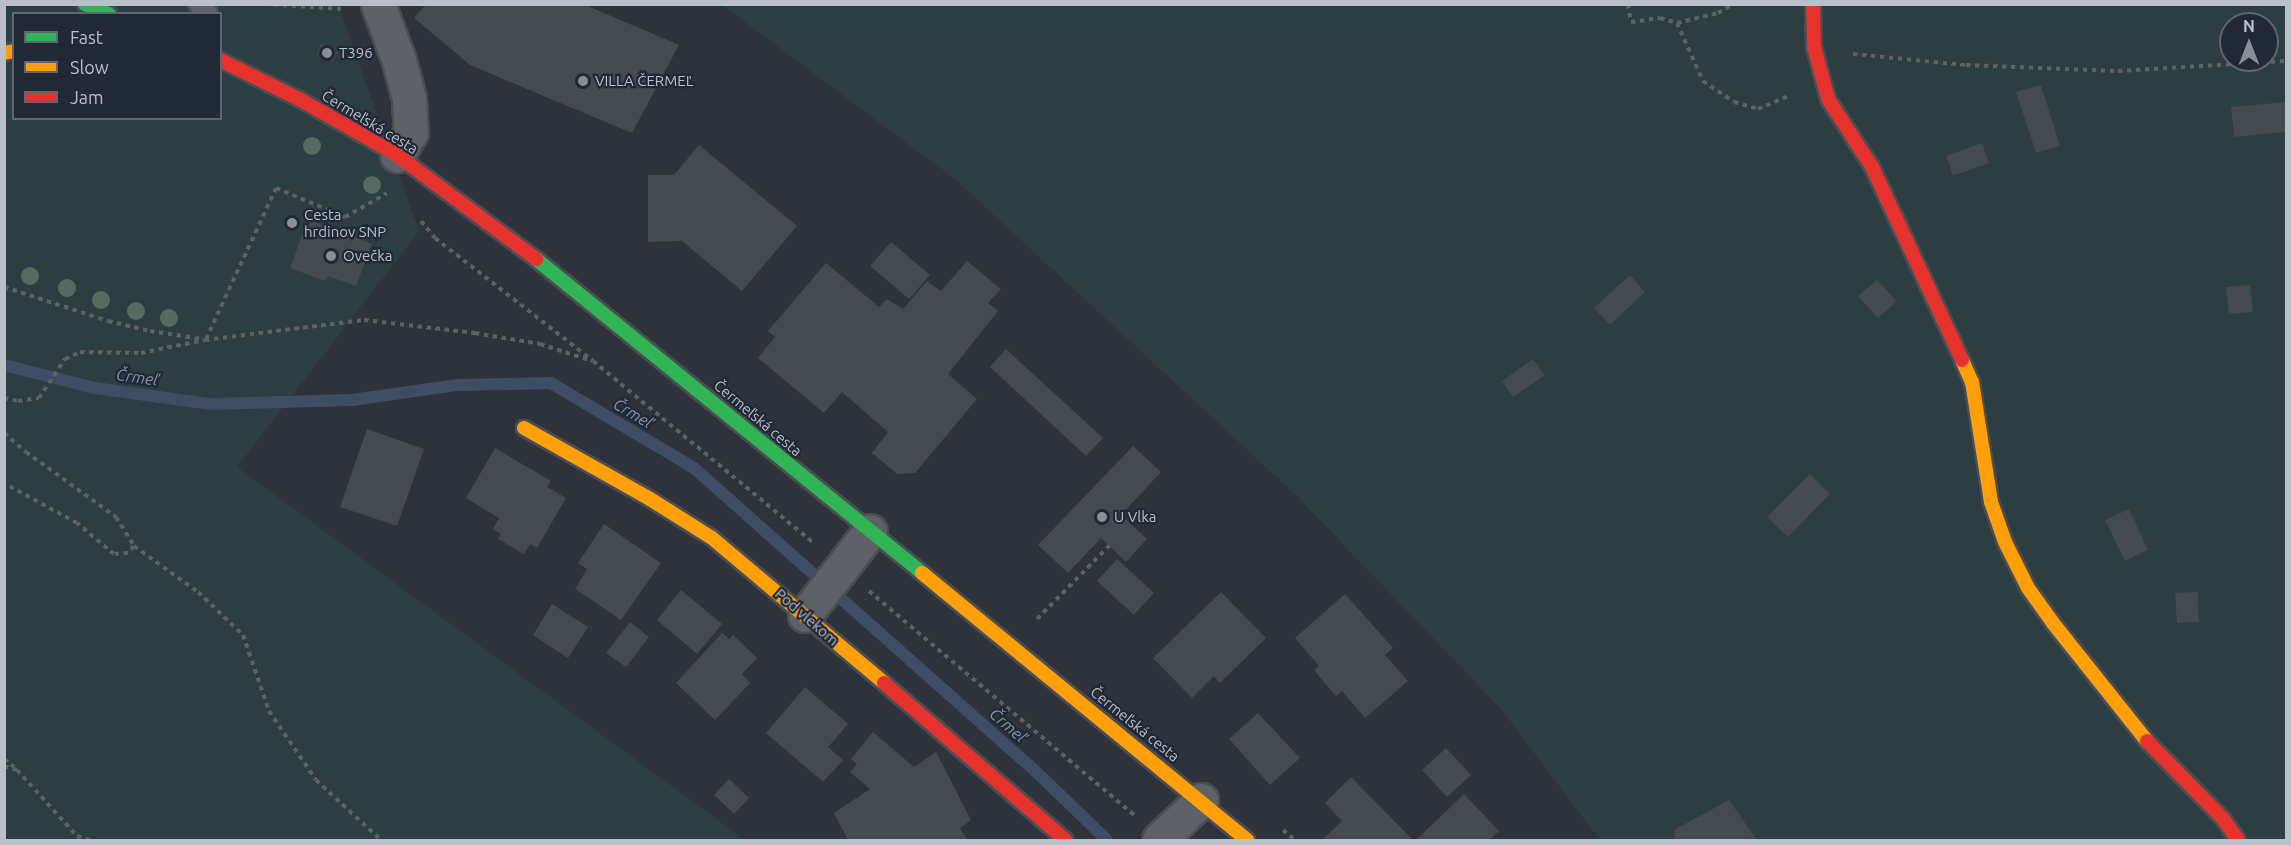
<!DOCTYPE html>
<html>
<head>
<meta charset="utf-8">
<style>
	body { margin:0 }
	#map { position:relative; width:2291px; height:845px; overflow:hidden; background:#2e333b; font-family:Ubuntu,sans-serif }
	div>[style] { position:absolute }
	.green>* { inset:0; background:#2c3e41 }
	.stream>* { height:12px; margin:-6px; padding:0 6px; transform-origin:6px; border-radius:6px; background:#3e4c64 }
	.building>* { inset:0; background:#454950 }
	.path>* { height:4px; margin-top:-2px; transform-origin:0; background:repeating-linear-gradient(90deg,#5c6166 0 4.5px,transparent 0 9px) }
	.roads { filter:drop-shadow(2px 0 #4a4e54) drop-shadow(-2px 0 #4a4e54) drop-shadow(0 2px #4a4e54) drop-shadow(0 -2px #4a4e54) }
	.lane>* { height:22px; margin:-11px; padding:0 11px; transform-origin:11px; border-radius:11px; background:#5e6268 }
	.street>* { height:33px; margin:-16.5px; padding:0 16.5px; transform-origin:16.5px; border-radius:16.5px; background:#5e6268 }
	.fast>* { height:14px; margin:-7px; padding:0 7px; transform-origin:7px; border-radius:7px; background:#30b455 }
	.slow>* { height:14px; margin:-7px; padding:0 7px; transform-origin:7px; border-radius:7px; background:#ff9f0a }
	.jam>* { height:14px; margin:-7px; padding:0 7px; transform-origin:7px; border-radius:7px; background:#e5322d }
	.trees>* { width:18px; height:18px; margin:-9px; border-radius:50%; background:#546b60 }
	.dots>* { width:16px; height:16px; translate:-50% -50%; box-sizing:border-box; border:3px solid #222936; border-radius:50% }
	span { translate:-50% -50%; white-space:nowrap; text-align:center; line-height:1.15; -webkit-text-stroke:4.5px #222936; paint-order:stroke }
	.poi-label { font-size:15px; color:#babfca }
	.left { translate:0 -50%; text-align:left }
	.street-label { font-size:15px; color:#babfca }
	.water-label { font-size:16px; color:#8494af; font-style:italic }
	.frame { position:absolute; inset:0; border:6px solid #babfca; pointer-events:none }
	.legend { position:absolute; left:12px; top:12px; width:210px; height:108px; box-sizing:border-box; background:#222936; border:2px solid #5f6571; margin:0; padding:8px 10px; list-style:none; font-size:18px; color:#babfca }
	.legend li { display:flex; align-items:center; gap:12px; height:30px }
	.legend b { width:30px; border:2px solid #5f6571 }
	.north { position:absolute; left:2219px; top:12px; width:60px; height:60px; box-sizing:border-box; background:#222936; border:2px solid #5f6571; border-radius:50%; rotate:0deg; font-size:16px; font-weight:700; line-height:24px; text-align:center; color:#babfca }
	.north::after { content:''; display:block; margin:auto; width:21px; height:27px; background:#898e98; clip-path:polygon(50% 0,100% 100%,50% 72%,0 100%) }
</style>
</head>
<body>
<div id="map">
	<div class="green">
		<i style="clip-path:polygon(evenodd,5px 5px,338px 5px,419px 231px,237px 467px,745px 840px,5px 840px,5px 5px,14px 14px,220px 14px,220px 118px,14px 118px,14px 14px)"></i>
		<i style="clip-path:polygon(evenodd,722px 5px,2286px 5px,2286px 840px,1600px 840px,1501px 709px,1297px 496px,955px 179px,722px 5px,2231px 24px,2267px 24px,2267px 60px,2231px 60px,2231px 24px)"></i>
	</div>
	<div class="stream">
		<i style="left:4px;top:365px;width:94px;rotate:14.2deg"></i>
		<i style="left:95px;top:388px;width:117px;rotate:7.9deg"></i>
		<i style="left:211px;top:404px;width:141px;rotate:-1.6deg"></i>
		<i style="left:352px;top:400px;width:107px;rotate:-8.1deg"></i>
		<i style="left:458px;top:385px;width:93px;rotate:-1.2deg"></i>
		<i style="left:551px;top:383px;width:166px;rotate:30.7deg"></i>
		<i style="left:694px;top:468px;width:449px;rotate:41.6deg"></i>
		<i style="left:1030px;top:766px;width:107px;rotate:43.9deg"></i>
	</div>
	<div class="building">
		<i style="clip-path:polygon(426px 4px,583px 4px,679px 45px,632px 133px,470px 65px,414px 18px)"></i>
		<i style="clip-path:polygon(321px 44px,338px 52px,333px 61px,317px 54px)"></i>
		<i style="clip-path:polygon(2041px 85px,2060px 146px,2036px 153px,2016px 92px)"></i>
		<i style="clip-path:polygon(2286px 102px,2286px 132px,2234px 137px,2231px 107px)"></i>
		<i style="clip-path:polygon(1982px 143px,1989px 163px,1953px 176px,1946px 156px)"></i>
		<i style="clip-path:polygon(699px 145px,797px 226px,742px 291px,682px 241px,648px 242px,648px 175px,674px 175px)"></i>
		<i style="clip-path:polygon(308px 219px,372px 244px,356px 286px,328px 276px,325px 281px,290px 268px)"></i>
		<i style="clip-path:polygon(891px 242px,930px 275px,909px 299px,870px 266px)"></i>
		<i style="clip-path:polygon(967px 261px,1001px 289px,988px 303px,998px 311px,948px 374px,977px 399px,915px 473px,897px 474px,872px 453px,888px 432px,842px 392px,824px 413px,758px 358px,775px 337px,768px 331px,826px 263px,879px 307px,887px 299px,903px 309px,927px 281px,941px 291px)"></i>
		<i style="clip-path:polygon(1630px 275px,1645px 292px,1610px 325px,1594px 308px)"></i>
		<i style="clip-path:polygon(1877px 280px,1897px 301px,1878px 318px,1858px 296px)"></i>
		<i style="clip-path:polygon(2250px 285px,2253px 312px,2229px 314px,2226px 287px)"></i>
		<i style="clip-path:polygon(1006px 349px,1103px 438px,1086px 456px,990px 367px)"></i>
		<i style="clip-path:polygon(1533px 359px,1545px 375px,1513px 397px,1502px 381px)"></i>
		<i style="clip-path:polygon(367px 429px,424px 449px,397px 526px,340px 507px)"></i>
		<i style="clip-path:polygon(1133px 446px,1161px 472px,1121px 515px,1147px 539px,1126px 562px,1101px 538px,1068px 573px,1038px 545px)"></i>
		<i style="clip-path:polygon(495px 448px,551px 481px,547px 487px,566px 498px,537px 548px,530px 544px,524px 554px,498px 539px,501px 534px,493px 529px,499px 518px,466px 498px)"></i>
		<i style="clip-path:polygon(1810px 474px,1830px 494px,1788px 537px,1767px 517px)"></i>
		<i style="clip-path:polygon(2129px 509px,2148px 550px,2125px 561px,2105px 520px)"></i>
		<i style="clip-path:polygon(604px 524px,661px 563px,621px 620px,575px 589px,587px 569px,578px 563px)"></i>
		<i style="clip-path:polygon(1117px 559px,1154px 593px,1134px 615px,1097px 581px)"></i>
		<i style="clip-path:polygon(681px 590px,722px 624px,697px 654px,657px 620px)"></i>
		<i style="clip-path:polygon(1221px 592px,1266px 638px,1220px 683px,1214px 676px,1192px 698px,1153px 658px)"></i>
		<i style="clip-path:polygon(2198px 592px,2199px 622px,2177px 623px,2175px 593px)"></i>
		<i style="clip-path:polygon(1345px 594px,1393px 648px,1385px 655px,1408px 681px,1365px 718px,1342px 691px,1336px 696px,1314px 670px,1319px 666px,1295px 638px)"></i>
		<i style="clip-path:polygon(552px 604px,588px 627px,568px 658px,533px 635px)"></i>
		<i style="clip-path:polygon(630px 622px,649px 637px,626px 667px,606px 653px)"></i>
		<i style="clip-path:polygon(722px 633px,729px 639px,733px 635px,757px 658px,742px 674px,750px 683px,715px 720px,676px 683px)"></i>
		<i style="clip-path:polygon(805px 687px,848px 724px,828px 747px,843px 760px,823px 782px,766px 733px)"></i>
		<i style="clip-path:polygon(1258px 713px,1300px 758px,1270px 785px,1229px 739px)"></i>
		<i style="clip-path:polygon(873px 732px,914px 767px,936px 752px,971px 820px,960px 828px,967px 840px,848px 840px,834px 813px,870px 789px,850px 772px,857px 764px,851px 759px)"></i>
		<i style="clip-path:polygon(1446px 748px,1471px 775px,1447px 797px,1422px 770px)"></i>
		<i style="clip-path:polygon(1351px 777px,1412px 839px,1410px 840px,1322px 840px,1342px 821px,1325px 803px)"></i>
		<i style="clip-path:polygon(729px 779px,749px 798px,734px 814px,714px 795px)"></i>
		<i style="clip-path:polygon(1464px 794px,1499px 831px,1489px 840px,1416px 840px)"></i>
		<i style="clip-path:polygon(1729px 800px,1757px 840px,1675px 840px,1674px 830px)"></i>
	</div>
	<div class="path">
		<i style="left:265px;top:4px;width:78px;rotate:3.7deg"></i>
		<i style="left:1628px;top:4px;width:18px;rotate:81deg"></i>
		<i style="left:1631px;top:22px;width:29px;rotate:-8deg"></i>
		<i style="left:1660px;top:18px;width:18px;rotate:16deg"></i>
		<i style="left:1677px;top:23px;width:64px;rotate:65.9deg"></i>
		<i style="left:1703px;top:81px;width:37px;rotate:34deg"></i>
		<i style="left:1734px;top:102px;width:25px;rotate:16deg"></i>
		<i style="left:1758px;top:109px;width:34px;rotate:-23deg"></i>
		<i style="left:1677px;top:23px;width:42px;rotate:-13.7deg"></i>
		<i style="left:1718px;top:13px;width:17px;rotate:-31deg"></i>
		<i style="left:1853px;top:54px;width:114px;rotate:5.6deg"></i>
		<i style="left:1966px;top:65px;width:152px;rotate:2.3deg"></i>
		<i style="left:2118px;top:71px;width:168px;rotate:-3.4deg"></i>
		<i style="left:421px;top:221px;width:22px;rotate:51deg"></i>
		<i style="left:435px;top:238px;width:200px;rotate:37.9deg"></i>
		<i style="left:593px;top:361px;width:286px;rotate:39.5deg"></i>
		<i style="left:4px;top:287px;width:109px;rotate:18.1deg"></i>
		<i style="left:108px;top:321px;width:43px;rotate:13.4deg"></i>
		<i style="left:150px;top:331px;width:53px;rotate:8.7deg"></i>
		<i style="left:206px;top:339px;width:166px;rotate:-65.1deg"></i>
		<i style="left:276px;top:188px;width:75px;rotate:22.8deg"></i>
		<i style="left:345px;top:217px;width:48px;rotate:-29.7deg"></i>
		<i style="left:4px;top:398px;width:14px;rotate:12deg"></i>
		<i style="left:18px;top:401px;width:21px;rotate:-8deg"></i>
		<i style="left:39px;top:398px;width:47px;rotate:-56.3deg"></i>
		<i style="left:65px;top:359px;width:17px;rotate:-25deg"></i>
		<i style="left:80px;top:352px;width:61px;rotate:0.9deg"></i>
		<i style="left:141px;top:353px;width:65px;rotate:-11.5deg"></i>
		<i style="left:205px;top:340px;width:160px;rotate:-7.2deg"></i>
		<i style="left:364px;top:320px;width:112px;rotate:6.7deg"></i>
		<i style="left:475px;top:333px;width:66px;rotate:9.6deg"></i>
		<i style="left:540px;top:344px;width:52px;rotate:18.1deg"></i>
		<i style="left:4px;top:433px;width:29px;rotate:41deg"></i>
		<i style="left:26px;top:452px;width:111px;rotate:35.8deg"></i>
		<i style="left:116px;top:517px;width:34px;rotate:58deg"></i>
		<i style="left:134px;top:546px;width:9px;rotate:131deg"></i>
		<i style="left:128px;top:553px;width:14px;rotate:176deg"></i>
		<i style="left:114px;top:554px;width:48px;rotate:-140deg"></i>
		<i style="left:77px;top:523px;width:83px;rotate:-151.3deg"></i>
		<i style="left:134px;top:546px;width:79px;rotate:35.7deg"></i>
		<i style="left:198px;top:592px;width:62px;rotate:43.7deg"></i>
		<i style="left:243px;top:635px;width:80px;rotate:71.1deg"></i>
		<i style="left:269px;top:711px;width:83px;rotate:55.7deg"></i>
		<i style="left:316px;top:780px;width:88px;rotate:42.7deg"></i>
		<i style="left:869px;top:591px;width:347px;rotate:40.2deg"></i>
		<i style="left:1037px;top:619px;width:103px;rotate:-45.4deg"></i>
		<i style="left:4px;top:759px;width:14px;rotate:39deg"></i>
		<i style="left:4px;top:766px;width:14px;rotate:17deg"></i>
		<i style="left:17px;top:770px;width:89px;rotate:47.7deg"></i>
		<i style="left:77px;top:836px;width:13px;rotate:18deg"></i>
		<i style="left:1283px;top:830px;width:16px;rotate:40deg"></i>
	</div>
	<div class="roads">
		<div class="lane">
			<i style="left:200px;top:4px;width:12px;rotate:59deg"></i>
		</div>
		<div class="street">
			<i style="left:378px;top:4px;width:61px;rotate:69.8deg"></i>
			<i style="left:399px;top:61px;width:39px;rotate:75deg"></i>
			<i style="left:409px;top:99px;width:33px;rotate:87deg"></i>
			<i style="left:411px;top:132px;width:27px;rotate:121deg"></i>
			<i style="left:805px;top:615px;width:106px;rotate:-52.3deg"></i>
			<i style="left:1159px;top:840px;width:58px;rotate:-43.6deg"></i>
		</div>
		<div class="fast">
			<i style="left:85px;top:4px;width:26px;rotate:23deg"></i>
			<i style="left:536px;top:259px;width:498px;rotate:39.1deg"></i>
		</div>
		<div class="slow">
			<i style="left:4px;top:53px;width:10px;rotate:-11deg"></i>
			<i style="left:1962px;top:360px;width:24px;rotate:66deg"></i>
			<i style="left:1972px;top:382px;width:121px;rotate:81deg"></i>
			<i style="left:1991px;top:502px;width:42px;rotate:70.7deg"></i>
			<i style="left:2005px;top:542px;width:51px;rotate:63.4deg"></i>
			<i style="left:2028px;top:588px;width:43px;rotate:54.5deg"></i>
			<i style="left:2053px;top:623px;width:151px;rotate:51.5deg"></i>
			<i style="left:524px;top:428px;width:145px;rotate:29.4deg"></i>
			<i style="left:650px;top:499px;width:73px;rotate:32.2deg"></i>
			<i style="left:712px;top:538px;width:225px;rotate:40.1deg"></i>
			<i style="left:922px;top:573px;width:421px;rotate:39.4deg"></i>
		</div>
		<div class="jam">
			<i style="left:1813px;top:4px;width:43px;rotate:88.7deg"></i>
			<i style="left:1814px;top:47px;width:54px;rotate:74.9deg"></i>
			<i style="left:1828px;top:99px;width:81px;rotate:57.1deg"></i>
			<i style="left:1872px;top:167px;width:213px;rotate:65deg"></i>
			<i style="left:220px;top:60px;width:88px;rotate:26.3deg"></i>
			<i style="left:299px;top:99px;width:113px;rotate:29.7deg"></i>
			<i style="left:397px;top:155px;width:174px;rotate:36.8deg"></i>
			<i style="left:884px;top:683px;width:240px;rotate:40.9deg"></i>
			<i style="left:2147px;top:741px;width:110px;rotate:45.7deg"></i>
			<i style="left:2224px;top:820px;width:24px;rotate:55deg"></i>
		</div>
	</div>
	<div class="trees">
		<i style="left:312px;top:146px"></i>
		<i style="left:372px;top:185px"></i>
		<i style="left:30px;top:276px"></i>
		<i style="left:67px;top:288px"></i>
		<i style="left:101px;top:300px"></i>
		<i style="left:136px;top:311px"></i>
		<i style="left:169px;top:318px"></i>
	</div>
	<div class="dots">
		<i style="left:327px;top:53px;background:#898e98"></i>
		<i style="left:583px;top:81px;background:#898e98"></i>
		<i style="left:292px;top:223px;background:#898e98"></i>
		<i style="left:331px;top:256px;background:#898e98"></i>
		<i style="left:1102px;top:517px;background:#898e98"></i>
	</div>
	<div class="poi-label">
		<span class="left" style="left:339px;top:53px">T396</span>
		<span class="left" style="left:595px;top:81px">VILLA ČERMEĽ</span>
		<span class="left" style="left:304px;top:223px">Cesta<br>hrdinov SNP</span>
		<span class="left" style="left:343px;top:256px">Ovečka</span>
		<span class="left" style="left:1114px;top:517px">U Vlka</span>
	</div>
	<div class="street-label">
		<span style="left:370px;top:122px;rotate:31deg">Čermeľská cesta</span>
		<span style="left:758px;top:418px;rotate:40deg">Čermeľská cesta</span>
		<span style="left:807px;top:617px;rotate:41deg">Pod vlekom</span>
		<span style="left:1135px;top:724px;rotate:39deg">Čermeľská cesta</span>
	</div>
	<div class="water-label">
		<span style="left:137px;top:377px;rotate:8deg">Črmeľ</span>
		<span style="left:633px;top:413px;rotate:31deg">Črmeľ</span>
		<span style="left:1008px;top:725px;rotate:41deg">Črmeľ</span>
	</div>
	<div class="frame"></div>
	<ul class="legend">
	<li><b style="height:8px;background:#30b455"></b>Fast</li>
	<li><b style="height:8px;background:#ff9f0a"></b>Slow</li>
	<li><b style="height:8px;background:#e5322d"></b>Jam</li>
	</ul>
	<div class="north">N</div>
</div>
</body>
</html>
